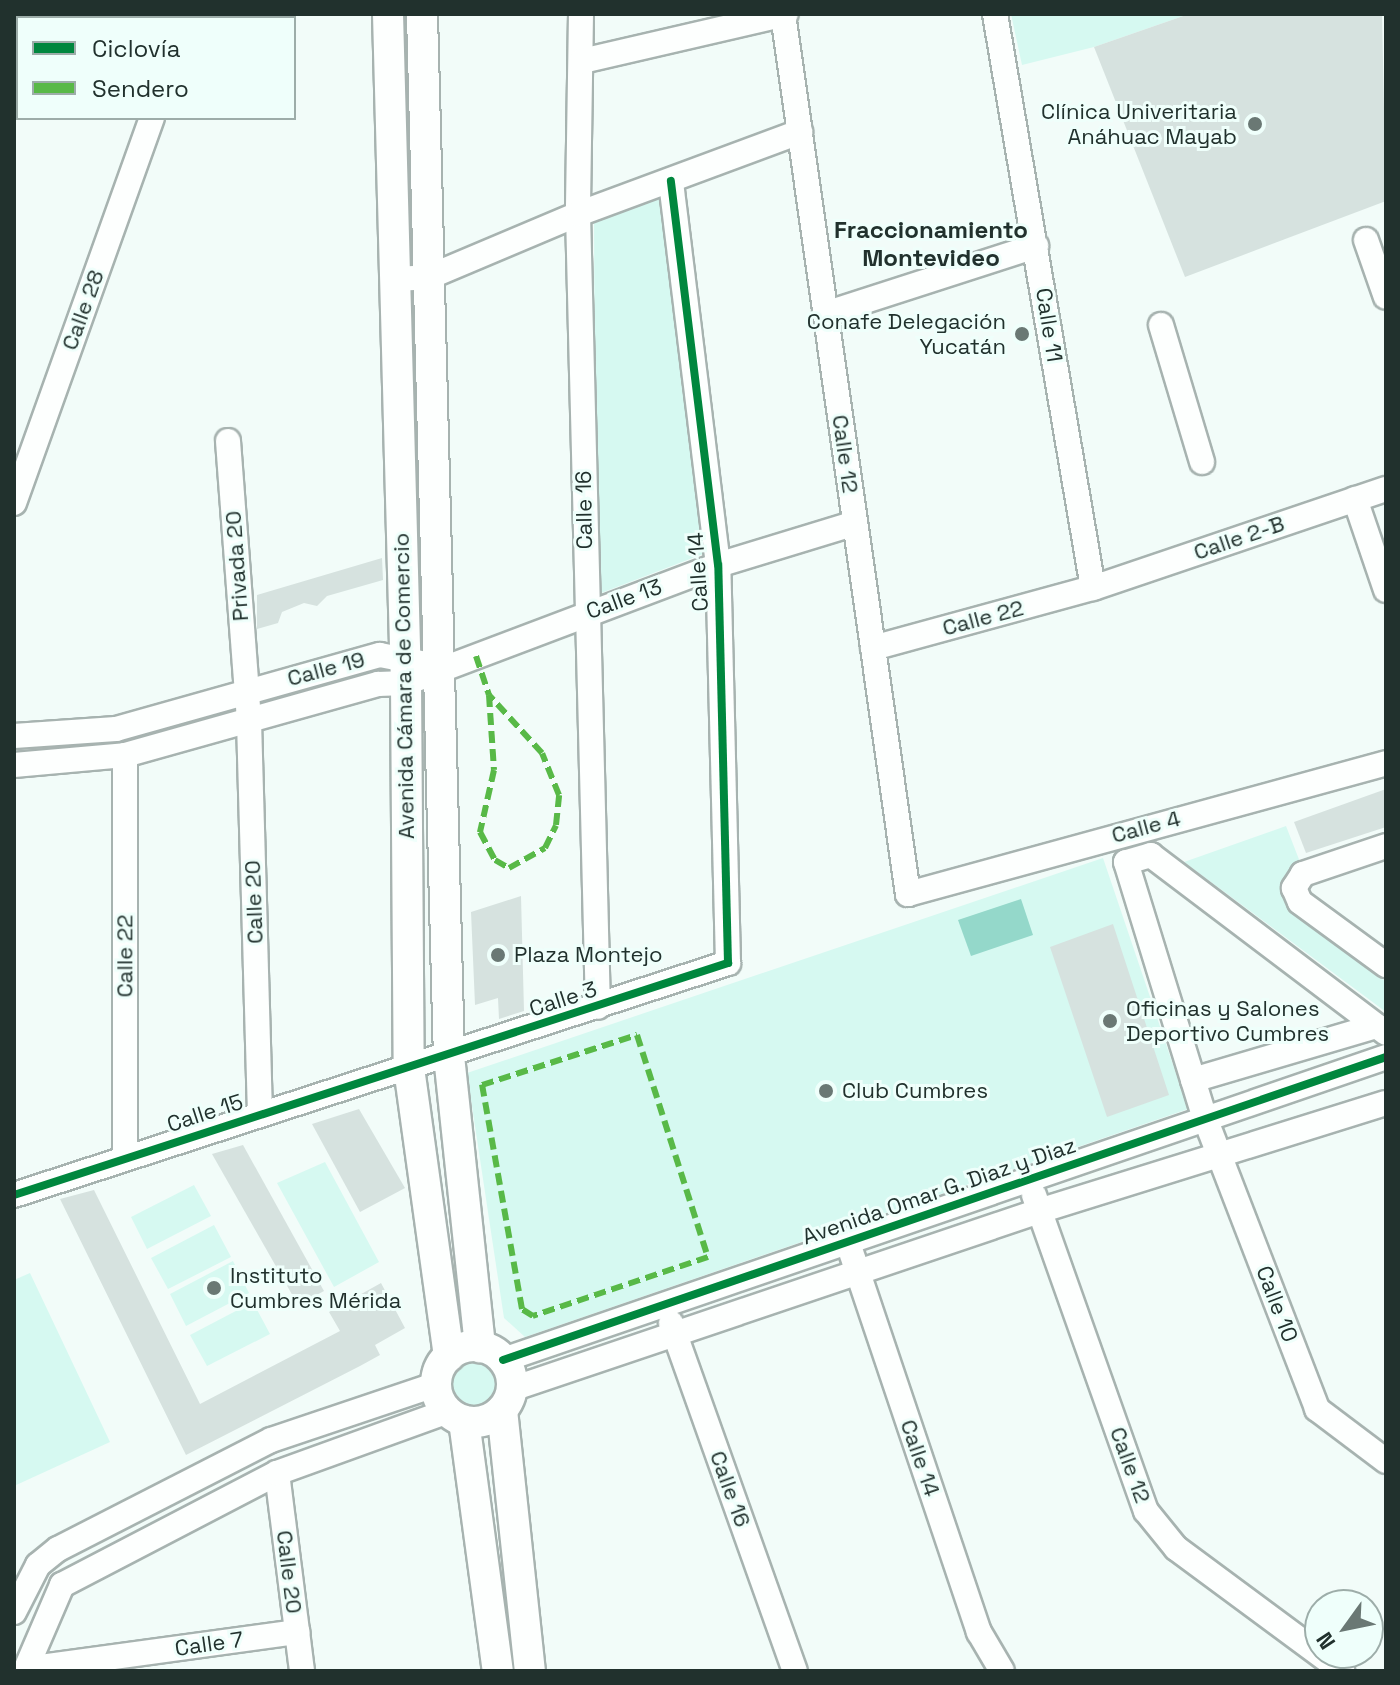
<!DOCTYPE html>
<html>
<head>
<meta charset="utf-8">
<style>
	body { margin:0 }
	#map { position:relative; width:1400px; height:1685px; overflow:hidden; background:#f2fcf9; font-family:"Space Grotesk",sans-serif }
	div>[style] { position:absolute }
	.green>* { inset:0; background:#d6f9f1 }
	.round { border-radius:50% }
	.water>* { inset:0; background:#94d8ca }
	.building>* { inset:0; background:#d6e2df }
	.roads { filter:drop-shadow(2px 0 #a7b3b0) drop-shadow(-2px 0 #a7b3b0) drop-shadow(0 2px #a7b3b0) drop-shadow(0 -2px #a7b3b0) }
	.minor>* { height:24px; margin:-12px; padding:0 12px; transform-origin:12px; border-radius:12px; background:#fdfffe }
	.major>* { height:30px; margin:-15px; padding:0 15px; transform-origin:15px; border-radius:15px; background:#fdfffe }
	.major>.ring { margin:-15px; padding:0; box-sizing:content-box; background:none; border:30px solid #fdfffe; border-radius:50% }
	.quiet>* { height:6px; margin-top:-3px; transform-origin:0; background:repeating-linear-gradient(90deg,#58b947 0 12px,transparent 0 18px) }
	.cycleway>* { height:8px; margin:-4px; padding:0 4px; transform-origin:4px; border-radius:4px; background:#00873e }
	.dots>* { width:22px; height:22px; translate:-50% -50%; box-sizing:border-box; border:4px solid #effffb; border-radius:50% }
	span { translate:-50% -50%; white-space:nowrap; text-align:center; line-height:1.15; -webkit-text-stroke:6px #effffb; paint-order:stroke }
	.poi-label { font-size:22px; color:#21312d }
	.right { translate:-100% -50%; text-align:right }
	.left { translate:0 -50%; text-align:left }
	.street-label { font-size:22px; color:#21312d }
	.neighbourhood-label { font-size:24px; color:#21312d; font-weight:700 }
	.frame { position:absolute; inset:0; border:16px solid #21312d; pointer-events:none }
	.legend { position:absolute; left:16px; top:16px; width:280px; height:104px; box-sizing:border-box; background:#effffb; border:2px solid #9dada9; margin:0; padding:10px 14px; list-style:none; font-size:24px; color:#21312d }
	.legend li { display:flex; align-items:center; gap:16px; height:40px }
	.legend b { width:40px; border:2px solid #9dada9 }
	.north { position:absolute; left:1304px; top:1589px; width:80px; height:80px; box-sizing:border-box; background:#effffb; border:2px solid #9dada9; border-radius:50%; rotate:237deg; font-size:22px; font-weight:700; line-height:32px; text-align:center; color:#21312d }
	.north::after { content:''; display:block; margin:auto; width:28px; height:36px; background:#6a7874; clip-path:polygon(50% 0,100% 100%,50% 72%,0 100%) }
</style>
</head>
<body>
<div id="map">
	<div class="green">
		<i style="clip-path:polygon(1011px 14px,1189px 14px,1094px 47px,1022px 65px)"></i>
		<i style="clip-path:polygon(662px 193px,703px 554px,596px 595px,594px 221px)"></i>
		<i style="clip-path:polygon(1286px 826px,1300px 862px,1285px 887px,1292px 907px,1386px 982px,1386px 1012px,1184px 862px)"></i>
		<i style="clip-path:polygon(1103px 858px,1188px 1109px,525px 1337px,504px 1318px,467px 1073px)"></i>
		<i style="clip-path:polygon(325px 1162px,379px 1262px,334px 1287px,277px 1183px)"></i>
		<i style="clip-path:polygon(194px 1185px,211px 1216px,147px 1249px,131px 1217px)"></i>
		<i style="clip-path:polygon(214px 1225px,231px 1257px,168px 1289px,151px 1258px)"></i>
		<i style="clip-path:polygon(233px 1261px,249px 1293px,186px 1326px,170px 1294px)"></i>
		<i style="clip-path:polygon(30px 1273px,110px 1442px,14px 1486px,14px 1280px)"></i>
		<i style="clip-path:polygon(253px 1302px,270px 1334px,207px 1366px,190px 1335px)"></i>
		<i class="round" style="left:448px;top:1359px;width:50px;height:50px"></i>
	</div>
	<div class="water">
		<i style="clip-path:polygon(1021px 899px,1033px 935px,971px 956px,958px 920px)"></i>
	</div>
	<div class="building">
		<i style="clip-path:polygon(1189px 14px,1382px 14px,1386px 201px,1185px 277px,1094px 47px)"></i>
		<i style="clip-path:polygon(382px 558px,383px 580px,327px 596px,317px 606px,304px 603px,282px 612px,278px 623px,257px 629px,257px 595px)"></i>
		<i style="clip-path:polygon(1386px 789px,1386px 827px,1306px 853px,1294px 822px)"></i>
		<i style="clip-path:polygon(521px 896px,524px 1011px,499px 1019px,498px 998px,475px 1005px,471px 912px)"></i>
		<i style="clip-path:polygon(1113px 924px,1169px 1095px,1107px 1117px,1050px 947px)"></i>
		<i style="clip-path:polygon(359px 1109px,405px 1188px,360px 1212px,312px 1124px)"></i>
		<i style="clip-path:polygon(243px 1145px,324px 1291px,298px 1305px,212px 1154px)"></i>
		<i style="clip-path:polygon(94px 1190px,200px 1404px,340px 1331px,329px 1312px,381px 1283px,405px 1328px,375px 1345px,380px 1355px,360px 1366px,186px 1455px,60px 1199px)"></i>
	</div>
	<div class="roads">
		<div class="minor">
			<i style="left:185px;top:14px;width:4px;rotate:90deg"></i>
			<i style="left:581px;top:14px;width:200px;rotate:90.9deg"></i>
			<i style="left:578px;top:214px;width:793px;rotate:88.56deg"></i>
			<i style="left:783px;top:14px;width:889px;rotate:81.92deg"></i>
			<i style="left:908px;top:894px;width:496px;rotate:-15.3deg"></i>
			<i style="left:995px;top:14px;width:582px;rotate:80.31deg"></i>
			<i style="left:112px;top:18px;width:8px;rotate:-30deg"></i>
			<i style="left:582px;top:61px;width:209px;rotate:-13deg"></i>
			<i style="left:14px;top:68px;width:4px;rotate:-27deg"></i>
			<i style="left:1366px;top:240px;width:60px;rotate:70.7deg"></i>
			<i style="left:394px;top:279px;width:35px;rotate:-3deg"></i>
			<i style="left:429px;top:277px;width:162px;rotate:-22.9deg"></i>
			<i style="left:578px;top:214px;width:237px;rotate:-20.3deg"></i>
			<i style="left:825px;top:314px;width:222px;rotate:-17.9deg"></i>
			<i style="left:1161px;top:325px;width:143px;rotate:73.3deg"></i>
			<i style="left:228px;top:441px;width:281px;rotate:85.7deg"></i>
			<i style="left:249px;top:721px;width:393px;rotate:88.4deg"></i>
			<i style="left:1355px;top:499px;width:96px;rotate:71.2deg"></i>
			<i style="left:14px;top:503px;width:409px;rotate:-70.3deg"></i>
			<i style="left:873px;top:648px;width:228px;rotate:-15.3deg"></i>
			<i style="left:1093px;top:588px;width:309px;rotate:-18.7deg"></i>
			<i style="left:14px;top:736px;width:102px;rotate:-3.9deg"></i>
			<i style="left:116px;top:729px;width:274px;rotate:-15.7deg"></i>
			<i style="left:380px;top:655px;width:42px;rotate:11deg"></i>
			<i style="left:125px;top:755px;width:403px;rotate:90deg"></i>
			<i style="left:14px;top:765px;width:111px;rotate:-5.1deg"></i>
			<i style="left:125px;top:755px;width:263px;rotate:-15.7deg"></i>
			<i style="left:378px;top:684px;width:28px;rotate:-2deg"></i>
			<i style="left:406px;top:683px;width:334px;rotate:-20.7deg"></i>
			<i style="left:718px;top:565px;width:143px;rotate:-17deg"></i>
			<i style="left:1386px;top:846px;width:88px;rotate:161.4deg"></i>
			<i style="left:1303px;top:874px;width:17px;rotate:123deg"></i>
			<i style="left:1294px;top:888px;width:15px;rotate:67deg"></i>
			<i style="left:1300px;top:902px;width:107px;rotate:36.2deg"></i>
			<i style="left:1386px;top:1033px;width:295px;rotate:-142.9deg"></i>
			<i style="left:1151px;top:855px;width:26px;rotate:164deg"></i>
			<i style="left:1126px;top:862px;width:268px;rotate:72.9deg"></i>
			<i style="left:1205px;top:1118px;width:312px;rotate:68.9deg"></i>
			<i style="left:1317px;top:1409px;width:86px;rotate:37deg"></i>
			<i style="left:1193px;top:1080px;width:191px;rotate:-16.4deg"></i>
			<i style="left:14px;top:1195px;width:751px;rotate:-18deg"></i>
			<i style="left:728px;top:963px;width:398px;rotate:-91.4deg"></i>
			<i style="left:718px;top:565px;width:387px;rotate:-97deg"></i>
			<i style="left:1034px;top:1195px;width:335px;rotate:70.5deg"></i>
			<i style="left:1146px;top:1511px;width:48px;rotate:51deg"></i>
			<i style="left:1176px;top:1548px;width:207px;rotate:36.5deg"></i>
			<i style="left:847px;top:1240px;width:414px;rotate:71.4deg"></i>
			<i style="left:979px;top:1632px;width:45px;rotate:59.5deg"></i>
			<i style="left:671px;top:1323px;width:369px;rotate:70.4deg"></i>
			<i style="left:503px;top:1360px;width:934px;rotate:-18.94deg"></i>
			<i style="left:512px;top:1389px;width:556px;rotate:-18.66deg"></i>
			<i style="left:1039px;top:1211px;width:363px;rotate:-17.3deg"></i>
			<i style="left:277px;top:1473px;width:200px;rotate:82.8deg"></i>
			<i style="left:14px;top:1612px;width:53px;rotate:-62.9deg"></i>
			<i style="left:38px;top:1565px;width:26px;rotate:-39deg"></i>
			<i style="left:58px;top:1549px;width:239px;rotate:-27.1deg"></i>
			<i style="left:271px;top:1440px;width:175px;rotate:-18.6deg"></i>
			<i style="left:26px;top:1669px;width:274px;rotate:-7.8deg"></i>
			<i style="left:25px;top:1671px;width:94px;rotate:-66.7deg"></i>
			<i style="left:62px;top:1585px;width:242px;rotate:-27.5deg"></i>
			<i style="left:277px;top:1473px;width:182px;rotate:-19.9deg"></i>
		</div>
		<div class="major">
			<i style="left:388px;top:14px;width:669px;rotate:88.46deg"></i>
			<i style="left:406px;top:683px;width:385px;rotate:89.6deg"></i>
			<i style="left:409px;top:1068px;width:291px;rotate:82.1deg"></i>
			<i style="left:422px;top:14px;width:1042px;rotate:88.52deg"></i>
			<i style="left:449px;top:1056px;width:293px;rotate:83.9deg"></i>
			<i class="ring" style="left:436px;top:1346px;width:46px;height:46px"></i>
			<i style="left:502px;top:1410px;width:262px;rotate:83.9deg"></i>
			<i style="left:464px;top:1421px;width:252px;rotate:82.3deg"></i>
		</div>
	</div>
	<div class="quiet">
		<i style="left:476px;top:656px;width:41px;rotate:71.6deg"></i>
		<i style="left:489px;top:695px;width:75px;rotate:86.2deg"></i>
		<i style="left:494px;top:770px;width:64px;rotate:102.7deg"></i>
		<i style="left:480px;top:832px;width:32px;rotate:62deg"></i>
		<i style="left:495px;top:860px;width:16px;rotate:30deg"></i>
		<i style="left:509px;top:868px;width:41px;rotate:-29.1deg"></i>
		<i style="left:545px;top:848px;width:25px;rotate:-64deg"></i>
		<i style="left:556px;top:825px;width:30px;rotate:-84deg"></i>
		<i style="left:559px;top:795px;width:45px;rotate:-112deg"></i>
		<i style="left:542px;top:753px;width:79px;rotate:-132.4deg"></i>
		<i style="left:637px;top:1035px;width:233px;rotate:72.3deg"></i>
		<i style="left:708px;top:1257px;width:185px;rotate:161.4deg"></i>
		<i style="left:533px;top:1316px;width:13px;rotate:-148deg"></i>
		<i style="left:522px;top:1309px;width:228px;rotate:-100.1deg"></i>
		<i style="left:482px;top:1085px;width:163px;rotate:-17.9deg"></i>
	</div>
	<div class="cycleway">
		<i style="left:14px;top:1195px;width:751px;rotate:-18deg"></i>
		<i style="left:728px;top:963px;width:398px;rotate:-91.4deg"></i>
		<i style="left:718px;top:565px;width:387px;rotate:-97deg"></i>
		<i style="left:503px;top:1360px;width:934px;rotate:-18.94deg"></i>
	</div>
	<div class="dots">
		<i style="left:1255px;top:124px;background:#6a7874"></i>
		<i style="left:1022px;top:334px;background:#6a7874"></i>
		<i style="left:498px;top:955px;background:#6a7874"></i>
		<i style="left:1110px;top:1021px;background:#6a7874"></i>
		<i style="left:826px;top:1091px;background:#6a7874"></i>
		<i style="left:214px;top:1288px;background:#6a7874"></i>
	</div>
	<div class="poi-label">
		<span class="right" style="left:1237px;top:124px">Clínica Univeritaria<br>Anáhuac Mayab</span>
		<span class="right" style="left:1006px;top:334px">Conafe Delegación<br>Yucatán</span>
		<span class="left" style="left:514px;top:955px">Plaza Montejo</span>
		<span class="left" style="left:1126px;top:1021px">Oficinas y Salones<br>Deportivo Cumbres</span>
		<span class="left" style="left:842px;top:1091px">Club Cumbres</span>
		<span class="left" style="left:230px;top:1288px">Instituto<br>Cumbres Mérida</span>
	</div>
	<div class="street-label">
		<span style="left:83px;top:310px;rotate:-70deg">Calle 28</span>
		<span style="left:1049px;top:325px;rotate:81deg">Calle 11</span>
		<span style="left:845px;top:454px;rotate:82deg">Calle 12</span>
		<span style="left:584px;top:510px;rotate:-91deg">Calle 16</span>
		<span style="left:1239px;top:538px;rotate:-19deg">Calle 2-B</span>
		<span style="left:237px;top:566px;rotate:-94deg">Privada 20</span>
		<span style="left:698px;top:572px;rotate:-94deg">Calle 14</span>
		<span style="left:624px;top:599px;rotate:-20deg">Calle 13</span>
		<span style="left:983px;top:618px;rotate:-15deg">Calle 22</span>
		<span style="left:326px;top:669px;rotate:-15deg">Calle 19</span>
		<span style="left:404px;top:686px;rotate:-91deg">Avenida Cámara de Comercio</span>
		<span style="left:1146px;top:827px;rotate:-15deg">Calle 4</span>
		<span style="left:254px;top:902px;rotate:-92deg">Calle 20</span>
		<span style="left:125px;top:956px;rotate:-90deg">Calle 22</span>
		<span style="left:563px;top:999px;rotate:-18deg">Calle 3</span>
		<span style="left:205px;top:1113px;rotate:-18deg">Calle 15</span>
		<span style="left:939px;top:1191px;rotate:-19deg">Avenida Omar G. Diaz y Diaz</span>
		<span style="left:1277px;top:1304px;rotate:69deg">Calle 10</span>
		<span style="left:920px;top:1458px;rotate:71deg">Calle 14</span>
		<span style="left:1130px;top:1465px;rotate:70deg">Calle 12</span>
		<span style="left:730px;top:1489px;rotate:70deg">Calle 16</span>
		<span style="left:289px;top:1572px;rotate:83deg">Calle 20</span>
		<span style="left:209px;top:1644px;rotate:-8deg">Calle 7</span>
	</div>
	<div class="neighbourhood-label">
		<span style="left:931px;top:244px">Fraccionamiento<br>Montevideo</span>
	</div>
	<div class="frame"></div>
	<ul class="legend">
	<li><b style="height:10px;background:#00873e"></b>Ciclovía</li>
	<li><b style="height:10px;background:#58b947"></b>Sendero</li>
	</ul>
	<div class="north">N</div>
</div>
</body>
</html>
